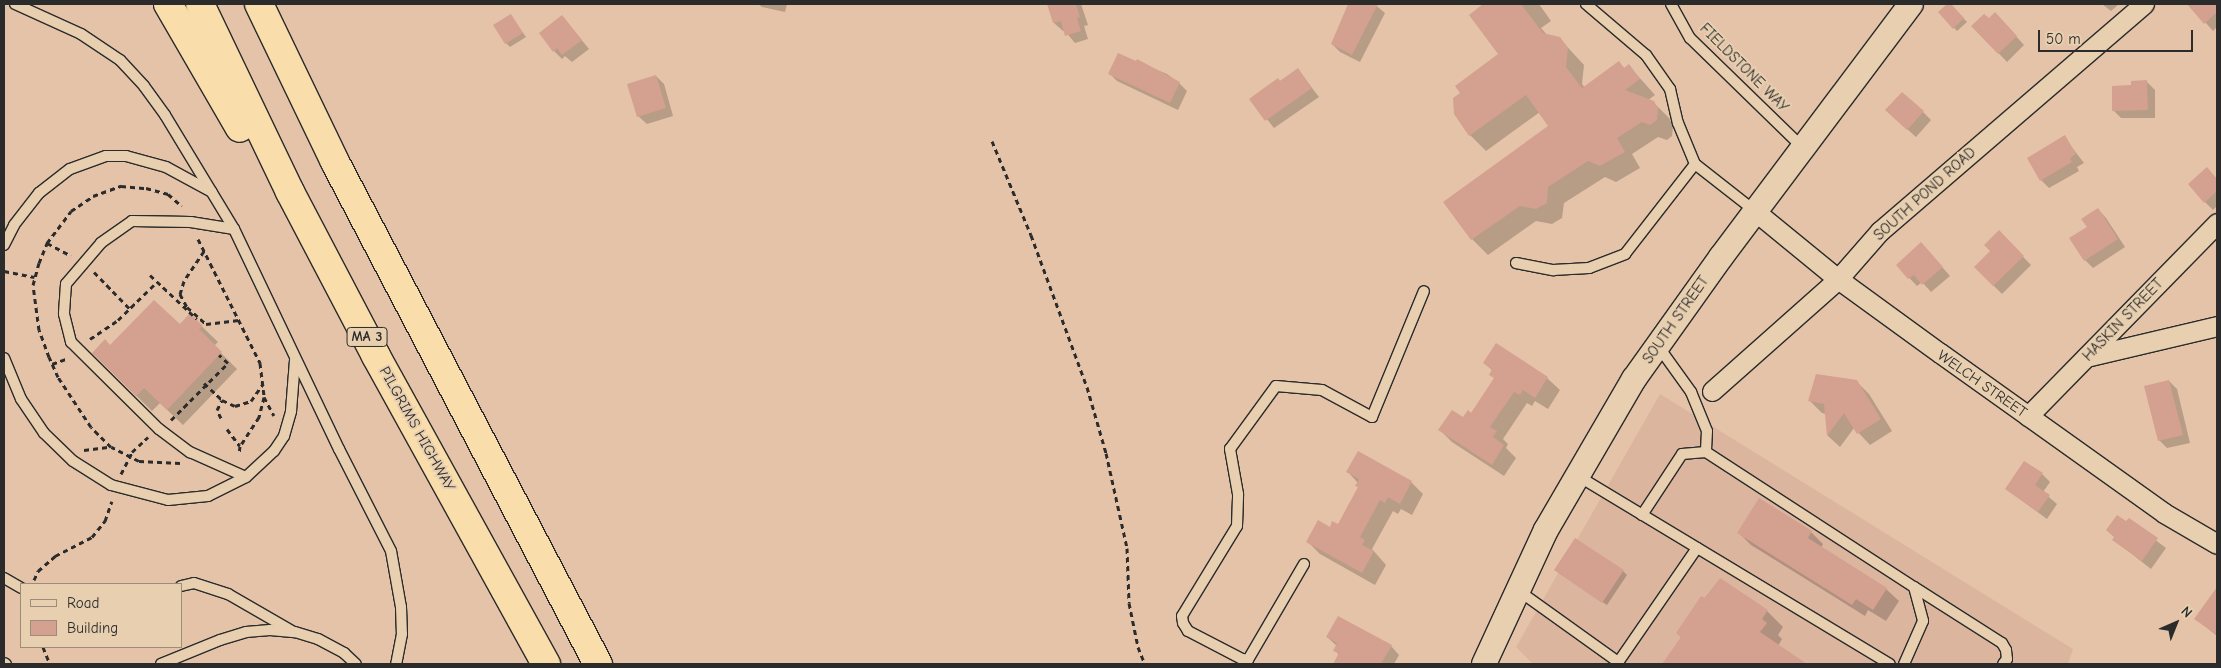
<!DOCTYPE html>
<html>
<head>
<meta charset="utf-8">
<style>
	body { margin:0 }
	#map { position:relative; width:2221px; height:668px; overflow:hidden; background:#e5c3a8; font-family:"Comic Neue",sans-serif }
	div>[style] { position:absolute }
	.built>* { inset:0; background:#dcb59f }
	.shadow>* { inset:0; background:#0003 }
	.building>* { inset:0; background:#d4a090 }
	.path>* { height:3px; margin-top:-1.5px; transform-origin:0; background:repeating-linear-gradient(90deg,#2b2b2b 0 5px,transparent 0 9px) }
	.roads { filter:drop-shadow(1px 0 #2b2b2b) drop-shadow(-1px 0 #2b2b2b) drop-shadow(0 1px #2b2b2b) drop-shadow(0 -1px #2b2b2b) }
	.service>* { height:10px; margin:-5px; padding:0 5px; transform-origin:5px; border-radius:5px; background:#e7cfb0 }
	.minor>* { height:19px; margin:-9.5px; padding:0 9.5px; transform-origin:9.5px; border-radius:9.5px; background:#e7cfb0 }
	.tertiary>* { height:24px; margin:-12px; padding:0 12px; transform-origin:12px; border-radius:12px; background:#e7cfb0 }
	.motorway>* { height:28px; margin:-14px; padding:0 14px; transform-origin:14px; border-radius:14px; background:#f9deab }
	span { translate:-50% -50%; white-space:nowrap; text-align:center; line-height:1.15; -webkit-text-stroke:4px #e7cfb0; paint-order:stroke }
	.shield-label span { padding:1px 4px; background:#e7cfb0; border:1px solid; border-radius:4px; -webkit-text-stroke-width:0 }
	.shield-label { font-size:14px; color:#2b2b2b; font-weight:700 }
	.street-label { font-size:15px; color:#2b2b2b }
	.frame { position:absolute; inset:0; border:5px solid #2b2b2b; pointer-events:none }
	.legend { position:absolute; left:20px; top:583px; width:162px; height:65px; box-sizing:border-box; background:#e7cfb0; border:1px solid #9c8d7b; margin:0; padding:6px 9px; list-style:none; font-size:15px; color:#2b2b2b }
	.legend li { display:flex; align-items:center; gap:10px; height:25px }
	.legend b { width:25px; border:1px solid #9c8d7b }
	.north { position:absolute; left:2151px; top:598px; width:50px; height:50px; -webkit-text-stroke:4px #e7cfb0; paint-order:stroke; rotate:44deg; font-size:14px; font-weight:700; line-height:20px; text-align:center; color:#2b2b2b }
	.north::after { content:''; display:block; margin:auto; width:18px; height:22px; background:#2b2b2b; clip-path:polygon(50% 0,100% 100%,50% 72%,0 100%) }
	.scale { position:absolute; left:2038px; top:30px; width:155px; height:22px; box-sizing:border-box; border:2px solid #2b2b2b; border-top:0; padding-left:6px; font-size:15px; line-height:18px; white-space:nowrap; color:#2b2b2b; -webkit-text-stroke:4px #e7cfb0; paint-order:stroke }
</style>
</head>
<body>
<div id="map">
	<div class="built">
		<i style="clip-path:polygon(1660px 394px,2073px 649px,2068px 664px,1533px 664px,1516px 647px)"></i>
	</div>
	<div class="shadow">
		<i style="clip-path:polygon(758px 4px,787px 4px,785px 12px,762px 7px)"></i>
		<i style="clip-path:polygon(1049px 4px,1081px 4px,1088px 25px,1084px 26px,1088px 39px,1075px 43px,1065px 31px,1063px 31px,1054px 23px)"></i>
		<i style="clip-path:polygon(1349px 4px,1374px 4px,1385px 13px,1360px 62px,1340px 52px,1332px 44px)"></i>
		<i style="clip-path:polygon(1485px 4px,1539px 4px,1551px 21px,1541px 28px,1547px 35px,1559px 38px,1584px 65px,1582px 84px,1585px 88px,1619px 63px,1625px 69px,1629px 66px,1655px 95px,1648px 100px,1653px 102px,1669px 118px,1673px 126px,1672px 136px,1667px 140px,1658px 137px,1632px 154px,1640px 168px,1616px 182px,1605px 177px,1564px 203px,1562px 218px,1552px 224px,1536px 221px,1488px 255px,1472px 239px,1445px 202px,1550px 126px,1540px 112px,1486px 151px,1470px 135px,1500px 54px,1470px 15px)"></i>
		<i style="clip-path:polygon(1950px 4px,1967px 22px,1957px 31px,1940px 12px)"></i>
		<i style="clip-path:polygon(2102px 4px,2119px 4px,2111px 11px)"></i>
		<i style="clip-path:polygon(2189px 4px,2217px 4px,2217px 27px,2213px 31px)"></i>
		<i style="clip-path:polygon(511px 16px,526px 37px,510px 47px,506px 43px)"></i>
		<i style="clip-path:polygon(562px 16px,589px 49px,572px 62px,565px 56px,562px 59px,554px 51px)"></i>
		<i style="clip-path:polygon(1989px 20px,2003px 22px,2024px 45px,2007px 62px,1973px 26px)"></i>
		<i style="clip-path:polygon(1118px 54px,1167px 74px,1179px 83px,1187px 91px,1178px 110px,1117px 81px,1109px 73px)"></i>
		<i style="clip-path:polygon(1298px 70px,1319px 97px,1274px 128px,1251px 99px)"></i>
		<i style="clip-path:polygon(656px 76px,664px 84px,673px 116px,647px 124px,638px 116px)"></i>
		<i style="clip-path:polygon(2147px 82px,2155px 90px,2155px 118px,2121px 118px,2113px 110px,2132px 86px)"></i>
		<i style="clip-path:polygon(1923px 112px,1931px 120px,1916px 137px,1895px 118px)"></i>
		<i style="clip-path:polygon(2064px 137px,2084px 163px,2077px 167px,2079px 171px,2049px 188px,2041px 180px)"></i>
		<i style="clip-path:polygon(2207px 169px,2217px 179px,2217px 206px,2213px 210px,2205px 202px)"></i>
		<i style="clip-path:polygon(2098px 209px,2106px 218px,2125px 247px,2093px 268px,2085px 260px,2088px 227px)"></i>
		<i style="clip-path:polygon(1999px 232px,2031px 265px,2002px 294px,1975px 267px,1992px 251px)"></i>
		<i style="clip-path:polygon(1929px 252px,1950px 276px,1931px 292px,1922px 282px,1917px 286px,1897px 265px)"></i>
		<i style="clip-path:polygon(190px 315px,218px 342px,214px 346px,237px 369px,183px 425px,160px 403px,152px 411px,93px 353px,180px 326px)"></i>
		<i style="clip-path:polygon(1496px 345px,1547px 378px,1560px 390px,1548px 409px,1535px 401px,1532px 406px,1527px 403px,1503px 439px,1508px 444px,1506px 448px,1516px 458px,1504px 476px,1452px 442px,1440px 430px,1471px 414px,1495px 379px,1493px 371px,1484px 363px)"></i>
		<i style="clip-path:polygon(2169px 381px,2177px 389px,2190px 443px,2167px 448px,2159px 440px)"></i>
		<i style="clip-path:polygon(1857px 382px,1869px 394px,1892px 431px,1870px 445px,1854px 428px,1840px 447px,1828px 436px,1826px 414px,1822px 413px,1810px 401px)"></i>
		<i style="clip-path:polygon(1348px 472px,1411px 482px,1423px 494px,1412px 515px,1401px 509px,1398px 514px,1393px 511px,1372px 549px,1386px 565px,1375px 585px,1320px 554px,1308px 542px,1338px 526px,1359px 488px,1358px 483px)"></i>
		<i style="clip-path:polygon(2042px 474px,2050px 482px,2043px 492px,2057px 504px,2047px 519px,2006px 489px)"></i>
		<i style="clip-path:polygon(2129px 520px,2166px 548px,2151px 569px,2114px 540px)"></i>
		<i style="clip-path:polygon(1811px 532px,1823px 544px,1821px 548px,1886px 589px,1899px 601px,1886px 621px,1868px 610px,1865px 616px,1751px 545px,1739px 533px)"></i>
		<i style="clip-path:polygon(1623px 571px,1627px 575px,1607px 605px,1559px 573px)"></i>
		<i style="clip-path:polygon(1720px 579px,1767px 611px,1783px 627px,1778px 635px,1782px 639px,1778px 646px,1805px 664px,1673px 664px,1667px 658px,1682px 638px,1677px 633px)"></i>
		<i style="clip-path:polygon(2209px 601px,2217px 607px,2217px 636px,2196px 619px)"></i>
		<i style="clip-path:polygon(1327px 637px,1391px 646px,1399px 655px,1394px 664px,1334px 664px,1339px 655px,1335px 650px,1337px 646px)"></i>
	</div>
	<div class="building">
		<i style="clip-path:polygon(1047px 4px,1076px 4px,1080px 17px,1077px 18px,1081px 31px,1065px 36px,1061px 21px,1053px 23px)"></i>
		<i style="clip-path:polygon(1348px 4px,1378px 4px,1352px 55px,1331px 44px)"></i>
		<i style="clip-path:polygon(1483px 4px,1521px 4px,1543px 33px,1560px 37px,1568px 48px,1566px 67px,1582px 88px,1619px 61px,1624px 68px,1629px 64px,1640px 79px,1625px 90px,1654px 101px,1658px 109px,1657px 120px,1650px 125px,1642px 122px,1617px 138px,1625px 152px,1600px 166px,1588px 161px,1548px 187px,1547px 203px,1536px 209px,1520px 206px,1471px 240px,1443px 202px,1548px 126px,1526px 95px,1469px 136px,1454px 114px,1453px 98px,1460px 93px,1455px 86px,1498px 54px,1469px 15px)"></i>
		<i style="clip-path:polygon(1947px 4px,1951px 4px,1964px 18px,1953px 29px,1938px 12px)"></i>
		<i style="clip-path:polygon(2187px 4px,2217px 4px,2217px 12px,2204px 24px)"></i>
		<i style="clip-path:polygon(1995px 12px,2017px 36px,1998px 54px,1971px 26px,1984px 14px,1989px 18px)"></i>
		<i style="clip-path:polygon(511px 14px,523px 33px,505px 44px,493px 25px)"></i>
		<i style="clip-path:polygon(562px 15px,582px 40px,562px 55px,557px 48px,553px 52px,539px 33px)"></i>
		<i style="clip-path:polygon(1118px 53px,1136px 61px,1137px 59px,1180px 82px,1170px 103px,1108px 74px)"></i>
		<i style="clip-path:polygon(1298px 68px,1312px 88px,1265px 121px,1249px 99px,1278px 78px,1280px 81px)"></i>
		<i style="clip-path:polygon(656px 75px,666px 108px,637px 117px,627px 84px)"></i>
		<i style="clip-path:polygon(2147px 80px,2148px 110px,2112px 111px,2112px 86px,2131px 85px,2131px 81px)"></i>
		<i style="clip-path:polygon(1902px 92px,1924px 111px,1907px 130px,1885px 110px)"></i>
		<i style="clip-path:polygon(2065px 135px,2076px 154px,2070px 158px,2072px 162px,2040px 181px,2027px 158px)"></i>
		<i style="clip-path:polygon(2207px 167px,2217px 179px,2217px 191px,2204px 203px,2188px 184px)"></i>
		<i style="clip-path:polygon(2098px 208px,2118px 239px,2084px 261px,2069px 238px,2087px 227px,2081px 219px)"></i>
		<i style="clip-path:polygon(1999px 230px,2024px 256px,1993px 286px,1974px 267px,1990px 251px,1984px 245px)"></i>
		<i style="clip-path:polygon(1921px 242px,1943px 267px,1922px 285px,1914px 275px,1908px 279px,1896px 265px)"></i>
		<i style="clip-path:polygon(154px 300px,180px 324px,190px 313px,203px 326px,199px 329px,222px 352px,167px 410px,144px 388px,136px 396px,92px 353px,105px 339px,110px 345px)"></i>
		<i style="clip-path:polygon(1496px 343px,1548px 377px,1535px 398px,1523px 390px,1520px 395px,1514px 392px,1490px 427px,1497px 431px,1493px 437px,1504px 445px,1492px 465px,1438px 430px,1452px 410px,1463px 417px,1468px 410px,1471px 413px,1494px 378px,1489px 375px,1492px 369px,1483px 363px)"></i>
		<i style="clip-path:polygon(1816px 374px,1857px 380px,1881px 419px,1857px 434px,1844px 413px,1827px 436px,1824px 404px,1808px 401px)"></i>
		<i style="clip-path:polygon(2169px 380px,2183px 435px,2158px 441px,2144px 386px)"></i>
		<i style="clip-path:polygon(1358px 451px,1412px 481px,1400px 504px,1388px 497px,1385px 503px,1380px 500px,1360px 537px,1365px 540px,1362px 545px,1374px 551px,1362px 573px,1306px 542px,1318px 520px,1330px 527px,1332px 521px,1338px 524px,1358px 487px,1355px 486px,1359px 479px,1346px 472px)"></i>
		<i style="clip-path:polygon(2024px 461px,2043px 473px,2035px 485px,2050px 495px,2038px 512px,2005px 489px)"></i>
		<i style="clip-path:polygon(1759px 498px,1812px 531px,1808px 538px,1887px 588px,1873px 610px,1856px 599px,1852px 605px,1737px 533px)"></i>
		<i style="clip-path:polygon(2117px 515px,2126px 521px,2129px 518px,2158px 538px,2142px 561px,2112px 540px,2114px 537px,2106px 530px)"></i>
		<i style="clip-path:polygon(1575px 538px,1624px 570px,1602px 603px,1554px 570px)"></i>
		<i style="clip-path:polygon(1720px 578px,1768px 610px,1762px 619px,1767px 623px,1760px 632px,1807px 664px,1662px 664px,1681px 637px,1676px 633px,1701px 596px,1705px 598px)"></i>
		<i style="clip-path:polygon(2217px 587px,2217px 635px,2194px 619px)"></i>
		<i style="clip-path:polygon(1338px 616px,1392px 645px,1381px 664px,1333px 664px,1339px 653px,1333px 651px,1337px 643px,1326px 637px)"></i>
	</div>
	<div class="path">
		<i style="left:992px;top:141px;width:102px;rotate:67.5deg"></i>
		<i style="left:1031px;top:235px;width:162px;rotate:69.8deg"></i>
		<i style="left:1087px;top:387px;width:69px;rotate:73.9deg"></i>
		<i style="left:1106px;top:453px;width:97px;rotate:77.5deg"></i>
		<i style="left:1127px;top:548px;width:55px;rotate:87.9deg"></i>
		<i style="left:1129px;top:603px;width:45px;rotate:78.4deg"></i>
		<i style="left:1138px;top:647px;width:18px;rotate:68deg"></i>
		<i style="left:198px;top:239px;width:139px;rotate:63.4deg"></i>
		<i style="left:260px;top:363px;width:34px;rotate:83deg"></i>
		<i style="left:264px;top:397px;width:21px;rotate:104deg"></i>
		<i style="left:259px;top:417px;width:35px;rotate:123deg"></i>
		<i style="left:240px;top:446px;width:8px;rotate:97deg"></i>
		<i style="left:47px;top:243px;width:27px;rotate:28deg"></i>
		<i style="left:204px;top:251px;width:36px;rotate:124deg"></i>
		<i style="left:184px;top:281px;width:14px;rotate:107deg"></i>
		<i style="left:180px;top:294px;width:15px;rotate:62deg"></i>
		<i style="left:187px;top:307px;width:25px;rotate:42deg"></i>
		<i style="left:206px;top:324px;width:33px;rotate:-7deg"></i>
		<i style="left:4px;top:271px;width:31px;rotate:11deg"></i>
		<i style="left:94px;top:272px;width:52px;rotate:45.8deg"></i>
		<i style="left:150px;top:275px;width:64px;rotate:43.1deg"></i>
		<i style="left:90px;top:339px;width:34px;rotate:-34deg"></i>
		<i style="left:118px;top:320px;width:54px;rotate:-44.3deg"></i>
		<i style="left:52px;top:364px;width:15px;rotate:-20deg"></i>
		<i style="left:204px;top:383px;width:25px;rotate:43deg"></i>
		<i style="left:222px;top:400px;width:14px;rotate:25deg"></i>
		<i style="left:235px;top:406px;width:17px;rotate:-17deg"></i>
		<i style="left:251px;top:401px;width:21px;rotate:-55deg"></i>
		<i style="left:264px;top:397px;width:21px;rotate:62deg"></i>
		<i style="left:221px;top:418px;width:9px;rotate:-117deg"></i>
		<i style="left:217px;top:410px;width:11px;rotate:-63deg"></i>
		<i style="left:171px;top:420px;width:81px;rotate:-45deg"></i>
		<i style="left:228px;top:363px;width:12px;rotate:-138deg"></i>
		<i style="left:227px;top:429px;width:21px;rotate:53deg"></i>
		<i style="left:84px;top:450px;width:26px;rotate:-7deg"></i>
		<i style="left:180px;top:463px;width:41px;rotate:-177.2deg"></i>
		<i style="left:139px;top:461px;width:31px;rotate:-153deg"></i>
		<i style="left:111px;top:447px;width:28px;rotate:-135deg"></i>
		<i style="left:91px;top:427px;width:60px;rotate:-123.4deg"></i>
		<i style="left:58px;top:377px;width:22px;rotate:-114deg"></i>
		<i style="left:49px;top:357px;width:29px;rotate:-110deg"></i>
		<i style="left:39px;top:330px;width:45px;rotate:-97.6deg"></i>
		<i style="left:33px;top:285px;width:23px;rotate:-75deg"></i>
		<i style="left:39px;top:263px;width:22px;rotate:-68deg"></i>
		<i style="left:47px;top:243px;width:40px;rotate:-53deg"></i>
		<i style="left:71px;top:211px;width:27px;rotate:-34deg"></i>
		<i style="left:93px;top:196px;width:30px;rotate:-20deg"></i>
		<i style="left:121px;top:186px;width:25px;rotate:5deg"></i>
		<i style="left:146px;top:188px;width:23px;rotate:15deg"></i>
		<i style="left:168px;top:194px;width:18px;rotate:41deg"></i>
		<i style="left:121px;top:474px;width:25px;rotate:-63deg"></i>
		<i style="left:132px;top:452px;width:22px;rotate:-43deg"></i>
		<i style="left:34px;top:580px;width:10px;rotate:-66deg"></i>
		<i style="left:38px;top:571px;width:23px;rotate:-41deg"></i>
		<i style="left:55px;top:556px;width:42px;rotate:-27.2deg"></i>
		<i style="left:92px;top:537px;width:21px;rotate:-51deg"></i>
		<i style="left:105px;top:521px;width:21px;rotate:-71deg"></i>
		<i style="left:43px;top:647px;width:18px;rotate:68deg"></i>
	</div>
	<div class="roads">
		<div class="service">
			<i style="left:15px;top:4px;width:72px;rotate:24.4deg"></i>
			<i style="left:81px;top:34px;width:47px;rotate:33.7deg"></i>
			<i style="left:120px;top:60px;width:35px;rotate:47deg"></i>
			<i style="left:144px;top:86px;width:36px;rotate:54deg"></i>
			<i style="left:165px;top:115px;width:133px;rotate:58.8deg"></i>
			<i style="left:234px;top:229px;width:244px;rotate:64.5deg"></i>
			<i style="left:339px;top:449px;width:114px;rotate:63deg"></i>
			<i style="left:391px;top:551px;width:57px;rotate:79.9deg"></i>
			<i style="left:401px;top:607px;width:27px;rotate:88deg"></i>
			<i style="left:402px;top:634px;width:31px;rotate:101deg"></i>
			<i style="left:1586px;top:4px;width:79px;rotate:40.4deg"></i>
			<i style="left:1646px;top:55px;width:42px;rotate:54.8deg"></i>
			<i style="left:1670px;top:89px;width:35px;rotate:77deg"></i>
			<i style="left:1678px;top:123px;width:44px;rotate:67.5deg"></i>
			<i style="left:1671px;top:4px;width:39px;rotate:61deg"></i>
			<i style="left:1690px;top:38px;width:158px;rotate:44.2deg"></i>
			<i style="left:234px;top:229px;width:44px;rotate:-170.8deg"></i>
			<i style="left:191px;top:222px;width:59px;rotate:-179deg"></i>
			<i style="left:132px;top:221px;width:38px;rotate:145deg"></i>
			<i style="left:101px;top:243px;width:54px;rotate:130.5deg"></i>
			<i style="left:66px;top:284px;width:30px;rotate:94deg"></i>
			<i style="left:64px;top:314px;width:29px;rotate:76deg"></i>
			<i style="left:71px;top:342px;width:124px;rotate:44.7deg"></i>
			<i style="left:159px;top:429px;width:39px;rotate:37deg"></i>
			<i style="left:190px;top:452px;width:61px;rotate:24.1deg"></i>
			<i style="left:4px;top:245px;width:22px;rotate:-63deg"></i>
			<i style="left:14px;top:225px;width:41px;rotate:-52deg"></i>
			<i style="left:39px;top:193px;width:39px;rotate:-38deg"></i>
			<i style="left:70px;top:169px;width:38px;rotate:-20deg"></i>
			<i style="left:106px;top:156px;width:20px"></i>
			<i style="left:126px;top:156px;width:41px;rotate:15.4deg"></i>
			<i style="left:166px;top:167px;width:52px;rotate:28.5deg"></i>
			<i style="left:1516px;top:263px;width:38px;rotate:11deg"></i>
			<i style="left:1553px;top:270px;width:36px;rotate:-3deg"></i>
			<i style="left:1589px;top:268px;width:39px;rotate:-21deg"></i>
			<i style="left:1625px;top:254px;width:114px;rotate:-52.1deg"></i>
			<i style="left:1695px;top:164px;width:76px;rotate:38.1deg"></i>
			<i style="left:1658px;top:346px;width:57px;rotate:54.3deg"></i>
			<i style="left:1691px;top:392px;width:42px;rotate:67.7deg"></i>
			<i style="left:1707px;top:431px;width:21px;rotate:93deg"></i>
			<i style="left:4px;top:358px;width:44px;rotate:67.5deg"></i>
			<i style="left:21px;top:399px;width:41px;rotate:55.9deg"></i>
			<i style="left:44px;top:433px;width:40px;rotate:44deg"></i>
			<i style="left:73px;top:461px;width:45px;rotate:32.3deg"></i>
			<i style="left:111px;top:485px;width:59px;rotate:14.7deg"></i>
			<i style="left:168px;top:500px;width:40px;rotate:-5.7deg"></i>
			<i style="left:208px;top:496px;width:42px;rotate:-26.6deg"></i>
			<i style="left:246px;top:477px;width:38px;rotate:-43deg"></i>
			<i style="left:274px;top:451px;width:18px;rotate:-56deg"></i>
			<i style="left:284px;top:436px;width:26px;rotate:-74deg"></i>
			<i style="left:291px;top:411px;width:51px;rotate:-85.5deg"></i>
			<i style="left:1578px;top:476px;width:364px;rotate:31.1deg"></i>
			<i style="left:1642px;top:515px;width:73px;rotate:-56.7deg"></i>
			<i style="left:1682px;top:454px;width:24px;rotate:-5deg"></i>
			<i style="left:1706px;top:452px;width:248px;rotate:33deg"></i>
			<i style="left:1914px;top:587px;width:35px;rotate:75deg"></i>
			<i style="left:1923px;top:621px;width:47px;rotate:113.8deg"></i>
			<i style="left:1304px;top:564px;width:111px;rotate:120.3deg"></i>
			<i style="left:1248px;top:660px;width:6px;rotate:-171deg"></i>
			<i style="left:1242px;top:659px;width:61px;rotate:-152.6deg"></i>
			<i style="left:1188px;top:631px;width:9px;rotate:-122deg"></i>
			<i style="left:1183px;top:623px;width:7px;rotate:-98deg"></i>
			<i style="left:1182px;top:616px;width:105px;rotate:-58.6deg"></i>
			<i style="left:1237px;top:526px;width:32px;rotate:-88deg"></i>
			<i style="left:1238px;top:494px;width:46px;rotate:-100.1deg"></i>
			<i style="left:1230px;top:449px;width:78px;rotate:-53.9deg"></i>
			<i style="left:1276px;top:386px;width:46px;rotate:5deg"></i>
			<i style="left:1322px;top:390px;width:57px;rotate:28.4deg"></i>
			<i style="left:1372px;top:417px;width:136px;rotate:-67.6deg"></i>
			<i style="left:4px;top:578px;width:20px;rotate:30deg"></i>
			<i style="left:181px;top:586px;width:13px;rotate:-13deg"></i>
			<i style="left:194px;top:583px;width:36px;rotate:18deg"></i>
			<i style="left:228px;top:594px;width:74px;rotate:30deg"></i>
			<i style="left:1914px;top:587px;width:104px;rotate:32.5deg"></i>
			<i style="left:2002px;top:643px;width:8px;rotate:60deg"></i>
			<i style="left:2006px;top:650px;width:9px;rotate:84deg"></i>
			<i style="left:2007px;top:659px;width:6px;rotate:129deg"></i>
			<i style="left:1519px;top:591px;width:122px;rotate:35.6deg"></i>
			<i style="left:4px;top:663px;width:2px;rotate:27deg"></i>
			<i style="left:161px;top:664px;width:64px;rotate:-22.1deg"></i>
			<i style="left:220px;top:640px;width:27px;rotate:-17deg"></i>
			<i style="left:246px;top:632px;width:24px;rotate:-5deg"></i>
			<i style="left:270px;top:630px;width:25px;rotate:5deg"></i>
			<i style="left:295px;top:632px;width:24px;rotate:17deg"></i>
			<i style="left:318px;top:639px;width:30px;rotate:28deg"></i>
			<i style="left:344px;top:653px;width:16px;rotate:43deg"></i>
			<i style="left:1617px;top:664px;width:141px;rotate:-55.4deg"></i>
		</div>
		<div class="minor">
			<i style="left:1756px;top:212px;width:106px;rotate:39.3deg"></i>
			<i style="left:1838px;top:279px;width:126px;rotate:36deg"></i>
			<i style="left:1940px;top:353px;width:275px;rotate:35.5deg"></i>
			<i style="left:2164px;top:513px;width:61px;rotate:30.3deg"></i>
			<i style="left:2086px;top:357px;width:135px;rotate:-13.3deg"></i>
			<i style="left:1712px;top:391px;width:169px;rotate:-41.6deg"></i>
			<i style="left:1838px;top:279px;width:64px;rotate:-48.8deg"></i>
			<i style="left:1880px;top:231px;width:348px;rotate:-40.7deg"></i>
			<i style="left:2028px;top:416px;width:270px;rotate:-45.6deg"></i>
		</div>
		<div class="tertiary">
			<i style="left:1484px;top:664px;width:148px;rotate:-65.2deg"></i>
			<i style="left:1546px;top:530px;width:175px;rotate:-59.8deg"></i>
			<i style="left:1634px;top:379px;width:150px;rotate:-54.5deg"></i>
			<i style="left:1721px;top:257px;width:316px;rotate:-53.1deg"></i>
		</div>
		<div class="motorway">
			<i style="left:168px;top:4px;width:143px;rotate:59.9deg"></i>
			<i style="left:200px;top:4px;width:208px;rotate:64.4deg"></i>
			<i style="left:290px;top:192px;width:185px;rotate:62.3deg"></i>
			<i style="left:376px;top:356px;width:352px;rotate:61.1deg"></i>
			<i style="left:259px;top:4px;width:175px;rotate:64.3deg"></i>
			<i style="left:335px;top:162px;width:567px;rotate:62.35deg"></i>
		</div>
	</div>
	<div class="shield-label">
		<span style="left:367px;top:337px">MA 3</span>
	</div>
	<div class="street-label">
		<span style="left:1744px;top:68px;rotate:45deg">FIELDSTONE WAY</span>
		<span style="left:1925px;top:194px;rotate:-42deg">SOUTH POND ROAD</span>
		<span style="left:1676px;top:320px;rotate:-55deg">SOUTH STREET</span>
		<span style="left:2123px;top:320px;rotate:-46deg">HASKIN STREET</span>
		<span style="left:1982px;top:384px;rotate:35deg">WELCH STREET</span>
		<span style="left:417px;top:429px;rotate:61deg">PILGRIMS HIGHWAY</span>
	</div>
	<div class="frame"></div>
	<ul class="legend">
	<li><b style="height:6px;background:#e7cfb0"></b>Road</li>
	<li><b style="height:14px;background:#d4a090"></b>Building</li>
	</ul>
	<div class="north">N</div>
	<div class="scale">50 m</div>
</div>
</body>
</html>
